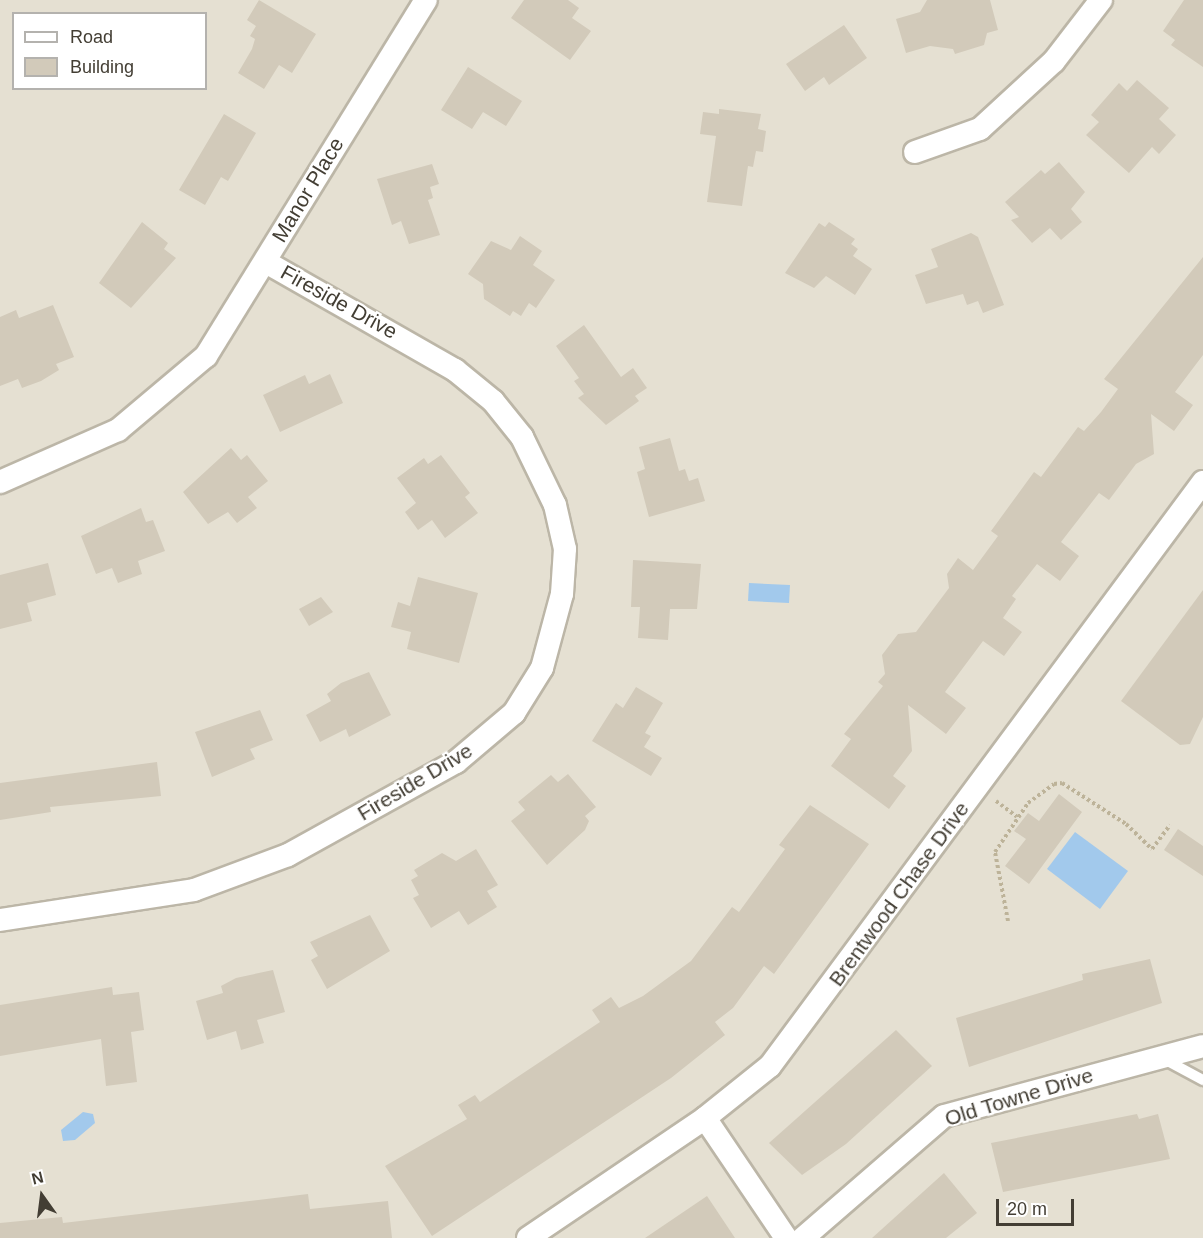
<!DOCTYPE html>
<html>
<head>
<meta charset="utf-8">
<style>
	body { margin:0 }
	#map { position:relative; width:1203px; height:1238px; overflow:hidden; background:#f1eee4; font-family:Arial,sans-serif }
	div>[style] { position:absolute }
	.residential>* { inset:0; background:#e5e0d2 }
	.water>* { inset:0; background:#a2c9ec }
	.building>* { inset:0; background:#d2caba }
	.path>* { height:4px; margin-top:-2px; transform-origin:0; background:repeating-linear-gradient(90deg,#bdb399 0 3px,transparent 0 6px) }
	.roads { filter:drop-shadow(2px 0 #bcb6a7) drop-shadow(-2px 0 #bcb6a7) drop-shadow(0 2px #bcb6a7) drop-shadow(0 -2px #bcb6a7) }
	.service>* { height:10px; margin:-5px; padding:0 5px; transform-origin:5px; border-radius:5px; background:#fff }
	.minor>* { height:22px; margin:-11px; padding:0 11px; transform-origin:11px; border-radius:11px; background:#fff }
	span { translate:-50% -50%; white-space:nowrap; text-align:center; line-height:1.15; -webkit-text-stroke:4.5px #fff; paint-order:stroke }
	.street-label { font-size:21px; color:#433e34 }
	.legend { position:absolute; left:12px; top:12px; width:195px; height:78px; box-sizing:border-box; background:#fff; border:2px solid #b4b2ae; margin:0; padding:8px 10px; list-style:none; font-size:18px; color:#433e34 }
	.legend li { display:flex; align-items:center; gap:12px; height:30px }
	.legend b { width:30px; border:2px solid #b4b2ae }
	.north { position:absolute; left:12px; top:1166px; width:60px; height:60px; -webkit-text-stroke:4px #fff; paint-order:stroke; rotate:346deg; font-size:16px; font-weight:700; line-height:24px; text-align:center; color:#433e34 }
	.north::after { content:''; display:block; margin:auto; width:21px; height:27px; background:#433e34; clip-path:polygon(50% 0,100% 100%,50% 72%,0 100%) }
	.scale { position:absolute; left:996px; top:1199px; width:78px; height:27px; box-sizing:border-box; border:3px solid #433e34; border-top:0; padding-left:8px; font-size:18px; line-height:21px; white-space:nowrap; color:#433e34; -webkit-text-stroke:4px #fff; paint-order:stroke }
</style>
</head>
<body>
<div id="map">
	<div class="residential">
		<i style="clip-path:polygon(evenodd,0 0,1203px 0,1203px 1238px,0 1238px,0 0,14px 14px,206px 14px,206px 88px,14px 88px,14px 14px)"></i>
	</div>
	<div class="water">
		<i style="clip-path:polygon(749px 583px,790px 585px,789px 603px,748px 601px)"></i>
		<i style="clip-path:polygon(1075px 832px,1128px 871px,1100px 909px,1047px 869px)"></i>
		<i style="clip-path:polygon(83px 1112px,93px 1114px,95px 1123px,75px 1140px,63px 1141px,61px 1130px)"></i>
	</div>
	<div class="building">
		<i style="clip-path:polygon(259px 0,316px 34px,292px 73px,279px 65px,264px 89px,238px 73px,252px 49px,255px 39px,250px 36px,256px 26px,247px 20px)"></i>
		<i style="clip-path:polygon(524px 0,568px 0,579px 8px,572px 18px,591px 31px,570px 60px,511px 18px)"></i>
		<i style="clip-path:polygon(927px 0,990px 0,998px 30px,987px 33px,984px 45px,955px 54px,953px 49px,930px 46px,906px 53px,896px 19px,920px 12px)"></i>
		<i style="clip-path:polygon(1184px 0,1203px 0,1203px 67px,1171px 45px,1175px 40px,1163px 31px)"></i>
		<i style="clip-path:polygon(844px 25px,867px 58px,829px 85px,824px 77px,805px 91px,786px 64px)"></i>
		<i style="clip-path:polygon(468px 67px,522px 101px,506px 126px,483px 112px,472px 129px,441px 110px)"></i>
		<i style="clip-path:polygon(1137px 80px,1169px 108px,1159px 119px,1176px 135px,1159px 154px,1152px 147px,1129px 173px,1086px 135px,1099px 122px,1091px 115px,1119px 83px,1127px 91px)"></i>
		<i style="clip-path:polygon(719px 109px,761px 114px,758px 129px,766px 131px,763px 152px,756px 151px,753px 167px,748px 166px,742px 206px,707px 202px,716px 136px,700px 134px,703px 112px,719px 114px)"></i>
		<i style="clip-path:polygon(224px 114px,256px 133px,228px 181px,221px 177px,205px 205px,179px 190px)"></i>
		<i style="clip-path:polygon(1059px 162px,1085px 192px,1071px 209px,1082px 222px,1061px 240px,1050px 228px,1032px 243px,1011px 220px,1019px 217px,1005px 202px,1041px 170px,1045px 174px)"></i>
		<i style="clip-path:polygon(432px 164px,439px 184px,430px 187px,433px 198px,428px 200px,440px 235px,409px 244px,401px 221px,392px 225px,377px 179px)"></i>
		<i style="clip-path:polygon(142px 222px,168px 243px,164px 249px,176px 258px,131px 308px,99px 283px)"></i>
		<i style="clip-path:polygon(829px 222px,855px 239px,851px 244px,858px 249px,853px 256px,872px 269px,855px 295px,826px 276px,814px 288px,785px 273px,819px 223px,825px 227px)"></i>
		<i style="clip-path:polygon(971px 233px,978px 237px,1004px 305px,983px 313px,978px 301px,967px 305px,963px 294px,926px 304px,915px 275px,938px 267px,931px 249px)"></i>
		<i style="clip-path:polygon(520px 236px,542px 251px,533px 265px,555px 280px,536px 308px,529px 303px,521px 316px,513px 311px,510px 316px,484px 299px,483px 284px,468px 274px,491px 241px,511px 250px)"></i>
		<i style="clip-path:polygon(1203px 257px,1203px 355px,1175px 392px,1193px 405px,1174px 431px,1151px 414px,1154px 454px,1136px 464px,1109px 500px,1099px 493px,1061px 542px,1079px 556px,1060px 581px,1037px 564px,1012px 596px,1016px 599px,1003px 618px,1022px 632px,1004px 656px,983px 641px,945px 692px,966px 708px,946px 734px,908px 705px,912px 751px,893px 776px,906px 786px,889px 809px,831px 766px,851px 739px,844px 734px,883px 686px,878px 682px,885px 674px,882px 655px,898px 634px,916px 632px,949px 588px,947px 574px,958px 558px,973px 570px,998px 536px,991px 531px,1034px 472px,1041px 477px,1078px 427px,1084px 431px,1101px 412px,1118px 389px,1104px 379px)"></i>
		<i style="clip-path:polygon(53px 305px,74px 357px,56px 364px,59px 370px,41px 381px,22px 388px,18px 379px,0 386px,0 317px,16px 310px,19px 318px)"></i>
		<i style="clip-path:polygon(584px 325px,621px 377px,633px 368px,647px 388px,635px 396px,639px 401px,606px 425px,578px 398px,584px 394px,574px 381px,579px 378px,556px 346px)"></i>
		<i style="clip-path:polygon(330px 374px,343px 403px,280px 432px,263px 395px,305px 375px,309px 384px)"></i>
		<i style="clip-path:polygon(670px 438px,679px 471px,685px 469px,689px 481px,698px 478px,705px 501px,649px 517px,637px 472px,645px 469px,639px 447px)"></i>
		<i style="clip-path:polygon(231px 448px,241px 460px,247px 455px,268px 481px,248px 497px,257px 508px,237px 523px,228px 512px,208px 524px,183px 492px)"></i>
		<i style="clip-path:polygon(441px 455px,470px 493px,465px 497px,478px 513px,445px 538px,432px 520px,418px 530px,405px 512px,416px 503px,397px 478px,424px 458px,428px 464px)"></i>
		<i style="clip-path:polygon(141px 508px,146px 522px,153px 520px,165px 551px,138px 561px,142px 574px,118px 583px,112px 568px,96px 574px,81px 536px)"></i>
		<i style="clip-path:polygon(633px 560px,701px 564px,697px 609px,670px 609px,668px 640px,638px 638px,640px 607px,631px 607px)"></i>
		<i style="clip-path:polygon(48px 563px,56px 595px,27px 603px,32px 621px,0 629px,0 575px)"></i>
		<i style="clip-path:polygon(418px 577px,478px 593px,459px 663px,407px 649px,411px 632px,391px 627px,398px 602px,410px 606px)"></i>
		<i style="clip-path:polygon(1203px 590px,1203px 717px,1190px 744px,1180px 745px,1121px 701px)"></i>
		<i style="clip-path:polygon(321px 597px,333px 612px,309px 626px,299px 609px)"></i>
		<i style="clip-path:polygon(369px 672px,391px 715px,349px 737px,346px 729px,320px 742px,306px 715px,331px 701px,327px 694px,341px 683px)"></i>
		<i style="clip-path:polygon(636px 687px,663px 703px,645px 733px,651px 736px,644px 747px,662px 758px,651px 776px,592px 741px,616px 703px,623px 708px)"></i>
		<i style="clip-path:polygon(260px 710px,273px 740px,250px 749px,255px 759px,212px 777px,195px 732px)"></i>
		<i style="clip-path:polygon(157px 762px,161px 796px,50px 807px,51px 812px,0 820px,0 783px)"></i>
		<i style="clip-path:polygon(568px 774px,596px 807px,585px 816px,589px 821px,585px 830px,547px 865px,511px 821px,525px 810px,518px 802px,551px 775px,558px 782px)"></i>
		<i style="clip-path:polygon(1059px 794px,1082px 812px,1029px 884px,1005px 866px,1026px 839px,1014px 831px,1028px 813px,1039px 821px)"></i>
		<i style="clip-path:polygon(810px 805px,869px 844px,774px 974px,764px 966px,733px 1008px,715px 1022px,725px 1035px,671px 1078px,432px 1236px,385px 1166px,467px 1119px,458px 1105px,475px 1095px,480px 1102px,600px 1022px,592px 1010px,611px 997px,619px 1008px,643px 996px,691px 961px,732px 907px,739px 912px,785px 849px,779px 845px)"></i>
		<i style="clip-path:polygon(1178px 829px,1203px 846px,1203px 876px,1164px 850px)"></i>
		<i style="clip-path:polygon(476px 849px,498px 885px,487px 891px,497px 907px,468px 925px,459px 911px,431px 928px,413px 898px,419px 895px,411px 880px,418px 876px,414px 870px,442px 853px,456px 861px)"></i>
		<i style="clip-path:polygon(370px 915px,390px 951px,327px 989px,311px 960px,318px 956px,310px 942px)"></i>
		<i style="clip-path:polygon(1150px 959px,1162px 1003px,969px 1067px,956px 1018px,1083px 980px,1082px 974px)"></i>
		<i style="clip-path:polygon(273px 970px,285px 1012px,257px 1020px,264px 1043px,241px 1050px,236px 1031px,207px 1040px,196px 1001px,223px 993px,221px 986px,236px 978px)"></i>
		<i style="clip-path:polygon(112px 987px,113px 995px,139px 992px,144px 1030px,131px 1032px,137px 1082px,106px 1086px,101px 1039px,0 1056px,0 1005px)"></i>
		<i style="clip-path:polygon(896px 1030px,932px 1066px,846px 1144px,802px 1175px,769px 1143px)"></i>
		<i style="clip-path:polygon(1137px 1114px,1139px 1119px,1158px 1114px,1170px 1159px,1003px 1192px,991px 1143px)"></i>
		<i style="clip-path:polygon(944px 1173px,977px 1213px,946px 1238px,872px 1238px)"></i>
		<i style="clip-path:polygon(308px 1194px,310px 1209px,388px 1201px,392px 1238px,0 1238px,0 1223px,62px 1217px,63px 1223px)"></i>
		<i style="clip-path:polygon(707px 1196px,735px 1238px,645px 1238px)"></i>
	</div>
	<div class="path">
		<i style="left:996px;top:801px;width:26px;rotate:37deg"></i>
		<i style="left:1008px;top:921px;width:70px;rotate:-100.7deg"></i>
		<i style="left:995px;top:852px;width:59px;rotate:-56deg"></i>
		<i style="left:1028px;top:803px;width:32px;rotate:-36deg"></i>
		<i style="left:1054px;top:784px;width:8px;rotate:-7deg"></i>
		<i style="left:1062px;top:783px;width:76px;rotate:32.6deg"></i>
		<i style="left:1126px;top:824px;width:36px;rotate:44deg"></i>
		<i style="left:1152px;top:849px;width:30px;rotate:-53deg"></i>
	</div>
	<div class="roads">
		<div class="service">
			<i style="left:1162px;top:1058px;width:47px;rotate:28.2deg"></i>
		</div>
		<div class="minor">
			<i style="left:915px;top:152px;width:69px;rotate:-19.5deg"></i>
			<i style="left:980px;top:129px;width:100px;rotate:-42.6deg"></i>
			<i style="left:1054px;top:61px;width:77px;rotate:-52.4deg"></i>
			<i style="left:0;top:482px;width:129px;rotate:-23.8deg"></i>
			<i style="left:118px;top:430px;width:115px;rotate:-40.1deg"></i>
			<i style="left:206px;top:356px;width:418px;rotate:-58.3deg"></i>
			<i style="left:0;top:920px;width:196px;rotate:-8.8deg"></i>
			<i style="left:194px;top:890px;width:100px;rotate:-20.4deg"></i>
			<i style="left:288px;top:855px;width:192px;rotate:-29deg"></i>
			<i style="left:456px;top:762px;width:76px;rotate:-40.2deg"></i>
			<i style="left:514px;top:713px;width:53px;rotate:-58.1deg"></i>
			<i style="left:542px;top:668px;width:77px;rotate:-74.9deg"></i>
			<i style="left:562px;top:594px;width:45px;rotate:-86.2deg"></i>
			<i style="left:565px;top:549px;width:45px;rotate:-102.8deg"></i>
			<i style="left:555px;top:505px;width:76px;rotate:-115.9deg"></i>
			<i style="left:522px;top:437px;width:46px;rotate:-128.9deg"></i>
			<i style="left:493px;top:401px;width:49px;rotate:-140.8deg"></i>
			<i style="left:455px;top:370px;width:218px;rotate:-150.3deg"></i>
			<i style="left:705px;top:1118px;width:145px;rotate:56deg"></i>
			<i style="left:528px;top:1238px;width:214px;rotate:-34.1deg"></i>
			<i style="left:705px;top:1118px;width:83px;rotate:-38.7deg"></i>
			<i style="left:770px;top:1066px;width:727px;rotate:-53.45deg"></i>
			<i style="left:803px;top:1238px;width:186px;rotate:-40.9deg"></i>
			<i style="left:944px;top:1116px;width:268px;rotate:-15.1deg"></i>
		</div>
	</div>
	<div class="street-label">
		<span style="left:308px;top:190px;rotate:-59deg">Manor Place</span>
		<span style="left:339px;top:302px;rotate:29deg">Fireside Drive</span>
		<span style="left:415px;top:782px;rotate:-31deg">Fireside Drive</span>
		<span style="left:899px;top:894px;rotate:-54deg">Brentwood Chase Drive</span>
		<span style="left:1019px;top:1097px;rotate:-17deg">Old Towne Drive</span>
	</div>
	<ul class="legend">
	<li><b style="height:8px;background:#fff"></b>Road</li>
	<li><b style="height:16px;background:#d2caba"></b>Building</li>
	</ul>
	<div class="north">N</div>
	<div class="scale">20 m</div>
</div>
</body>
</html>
